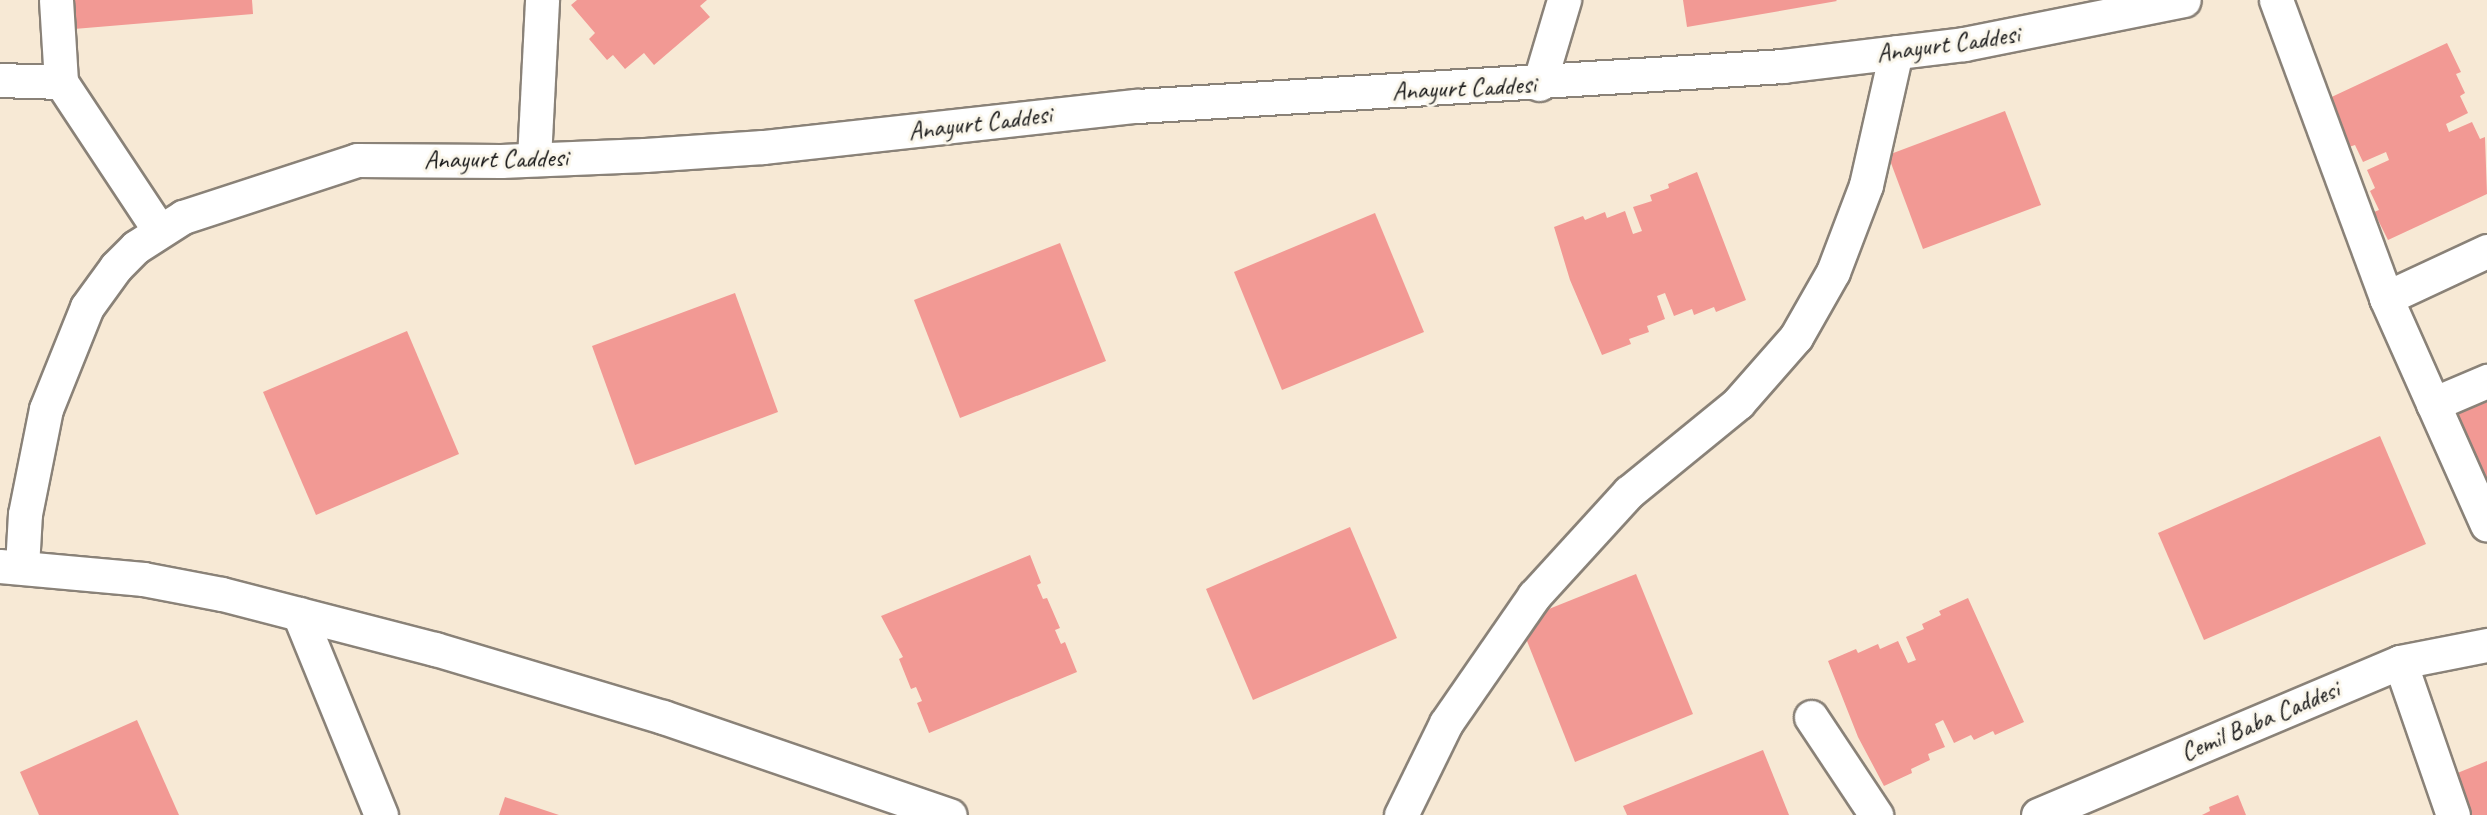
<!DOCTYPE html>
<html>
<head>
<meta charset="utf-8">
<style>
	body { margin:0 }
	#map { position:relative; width:2487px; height:815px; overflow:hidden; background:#f7e9d5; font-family:Caveat,sans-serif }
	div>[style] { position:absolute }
	.building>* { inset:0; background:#f29994 }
	.roads { filter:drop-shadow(2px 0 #8a8278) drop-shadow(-2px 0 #8a8278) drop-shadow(0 2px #8a8278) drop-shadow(0 -2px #8a8278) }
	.street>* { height:33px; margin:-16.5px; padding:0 16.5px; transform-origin:16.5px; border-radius:16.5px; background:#fff }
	span { translate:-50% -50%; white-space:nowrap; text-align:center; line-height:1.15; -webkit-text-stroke:6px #fbf7ec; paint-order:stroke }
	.street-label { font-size:26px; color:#1c1c1c }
</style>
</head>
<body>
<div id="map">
	<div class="building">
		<i style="clip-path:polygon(72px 0,252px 0,253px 14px,74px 29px)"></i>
		<i style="clip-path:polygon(577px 0,707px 0,700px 6px,710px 17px,654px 65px,644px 53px,625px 69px,613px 55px,607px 60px,589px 39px,595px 33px,571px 5px)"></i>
		<i style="clip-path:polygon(1683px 0,1836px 0,1837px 1px,1687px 27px)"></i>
		<i style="clip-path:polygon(2447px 43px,2461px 72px,2456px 74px,2465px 93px,2460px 96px,2468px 113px,2446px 124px,2449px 132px,2472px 122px,2480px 139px,2485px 137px,2487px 194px,2388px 240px,2374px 212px,2379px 210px,2370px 191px,2375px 188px,2367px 170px,2389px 160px,2386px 152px,2363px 162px,2355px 145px,2349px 147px,2323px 101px)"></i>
		<i style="clip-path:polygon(2005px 111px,2041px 205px,1923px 249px,1888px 155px)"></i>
		<i style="clip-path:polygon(1697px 172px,1746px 300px,1716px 312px,1714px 307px,1694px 315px,1692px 309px,1674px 316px,1665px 293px,1657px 296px,1665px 319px,1647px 326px,1649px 332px,1629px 339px,1631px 344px,1602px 355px,1570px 280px,1554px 227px,1583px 216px,1585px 220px,1605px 212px,1607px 218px,1625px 211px,1633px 234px,1642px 231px,1633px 207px,1652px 201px,1650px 195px,1669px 188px,1668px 184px)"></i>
		<i style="clip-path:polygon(1375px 213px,1424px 332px,1282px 390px,1234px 272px)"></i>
		<i style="clip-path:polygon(1060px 243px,1106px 361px,960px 418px,914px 300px)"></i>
		<i style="clip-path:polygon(735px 293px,778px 412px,635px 465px,592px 346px)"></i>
		<i style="clip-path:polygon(407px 331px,459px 454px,316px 515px,263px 392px)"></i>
		<i style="clip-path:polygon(2477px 401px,2479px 405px,2487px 402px,2487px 507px,2447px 414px)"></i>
		<i style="clip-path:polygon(2380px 436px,2426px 544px,2204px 640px,2158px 533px)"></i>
		<i style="clip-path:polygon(1350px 527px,1397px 638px,1253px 700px,1206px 589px)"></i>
		<i style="clip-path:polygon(1030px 555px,1041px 583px,1037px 585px,1043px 599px,1047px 598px,1060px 628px,1055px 630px,1061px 644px,1065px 642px,1077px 672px,929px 733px,917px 703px,922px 701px,916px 687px,911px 689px,899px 659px,903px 657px,881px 616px)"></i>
		<i style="clip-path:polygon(1636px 574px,1693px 714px,1575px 762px,1519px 621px)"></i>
		<i style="clip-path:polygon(1968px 598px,2024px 722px,1995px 735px,1993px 731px,1974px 740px,1971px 735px,1954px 743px,1943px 720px,1935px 724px,1945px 747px,1928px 754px,1930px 760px,1911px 769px,1912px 773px,1884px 786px,1858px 737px,1828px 661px,1856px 649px,1858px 653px,1878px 644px,1880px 649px,1898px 641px,1908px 663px,1916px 660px,1906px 637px,1924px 629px,1922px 624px,1941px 615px,1939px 611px)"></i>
		<i style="clip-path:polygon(137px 720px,179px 815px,39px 815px,20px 772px)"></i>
		<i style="clip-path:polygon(1763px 750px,1789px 815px,1627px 815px,1623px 806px)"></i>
		<i style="clip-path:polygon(2487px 761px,2487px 815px,2470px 815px,2450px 776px)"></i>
		<i style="clip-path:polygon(2238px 795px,2246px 815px,2202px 815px,2210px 811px,2209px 807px)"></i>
		<i style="clip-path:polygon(505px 797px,559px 815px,499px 815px)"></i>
	</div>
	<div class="roads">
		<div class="street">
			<i style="left:56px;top:0;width:82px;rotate:86.5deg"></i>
			<i style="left:61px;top:82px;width:178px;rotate:56.5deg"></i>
			<i style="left:2276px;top:0;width:318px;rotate:69.7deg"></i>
			<i style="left:2386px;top:298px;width:248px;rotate:66deg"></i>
			<i style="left:0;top:80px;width:61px;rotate:1.9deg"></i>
			<i style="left:1539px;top:84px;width:88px;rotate:-73.4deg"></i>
			<i style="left:534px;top:159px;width:159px;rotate:-87.1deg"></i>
			<i style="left:2386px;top:298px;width:111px;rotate:-25deg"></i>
			<i style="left:2433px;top:404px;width:59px;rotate:-23.1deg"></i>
			<i style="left:0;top:566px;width:144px;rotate:5.2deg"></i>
			<i style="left:143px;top:579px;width:80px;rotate:10.8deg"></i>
			<i style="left:222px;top:594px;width:220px;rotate:14.5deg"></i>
			<i style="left:435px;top:649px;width:238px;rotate:16.6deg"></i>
			<i style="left:663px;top:717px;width:303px;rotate:18.9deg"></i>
			<i style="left:22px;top:567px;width:53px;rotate:-86.8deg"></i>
			<i style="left:25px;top:514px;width:107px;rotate:-78.7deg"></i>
			<i style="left:46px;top:409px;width:110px;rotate:-68.1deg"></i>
			<i style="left:87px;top:307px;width:49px;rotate:-54.1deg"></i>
			<i style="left:116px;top:267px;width:28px;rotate:-45deg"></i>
			<i style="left:136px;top:247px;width:56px;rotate:-32.6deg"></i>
			<i style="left:183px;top:217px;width:183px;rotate:-18.1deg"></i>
			<i style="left:357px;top:160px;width:144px;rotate:0.4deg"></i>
			<i style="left:501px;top:161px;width:144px;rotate:-2.4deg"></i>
			<i style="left:645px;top:155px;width:118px;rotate:-3.9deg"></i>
			<i style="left:763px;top:147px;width:376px;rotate:-6.3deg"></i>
			<i style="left:1137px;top:106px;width:647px;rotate:-3.54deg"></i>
			<i style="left:1783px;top:66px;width:182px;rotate:-6.9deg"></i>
			<i style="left:1964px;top:44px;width:224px;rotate:-11.3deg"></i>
			<i style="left:299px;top:614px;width:217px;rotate:67.8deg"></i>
			<i style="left:2400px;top:662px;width:162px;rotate:70.9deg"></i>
			<i style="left:1811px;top:717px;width:118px;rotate:56.4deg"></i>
			<i style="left:1401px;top:815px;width:102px;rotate:-63.9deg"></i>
			<i style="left:1446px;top:723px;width:155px;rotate:-55.3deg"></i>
			<i style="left:1534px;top:596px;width:141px;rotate:-47.6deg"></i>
			<i style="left:1629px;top:492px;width:141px;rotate:-39.2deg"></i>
			<i style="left:1738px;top:403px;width:88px;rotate:-48.7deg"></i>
			<i style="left:1796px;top:337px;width:75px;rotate:-60.4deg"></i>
			<i style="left:1833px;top:272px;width:93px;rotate:-69.2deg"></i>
			<i style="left:1866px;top:185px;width:136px;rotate:-77.3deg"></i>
			<i style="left:2038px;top:815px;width:393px;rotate:-22.9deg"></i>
			<i style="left:2400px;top:662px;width:89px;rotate:-11.1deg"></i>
		</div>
	</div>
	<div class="street-label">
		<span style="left:1948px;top:44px;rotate:-8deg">Anayurt Caddesi</span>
		<span style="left:1464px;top:88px;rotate:-3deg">Anayurt Caddesi</span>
		<span style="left:980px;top:123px;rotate:-7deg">Anayurt Caddesi</span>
		<span style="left:496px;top:159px;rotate:-1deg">Anayurt Caddesi</span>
		<span style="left:2260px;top:721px;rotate:-23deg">Cemil Baba Caddesi</span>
	</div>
</div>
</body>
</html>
